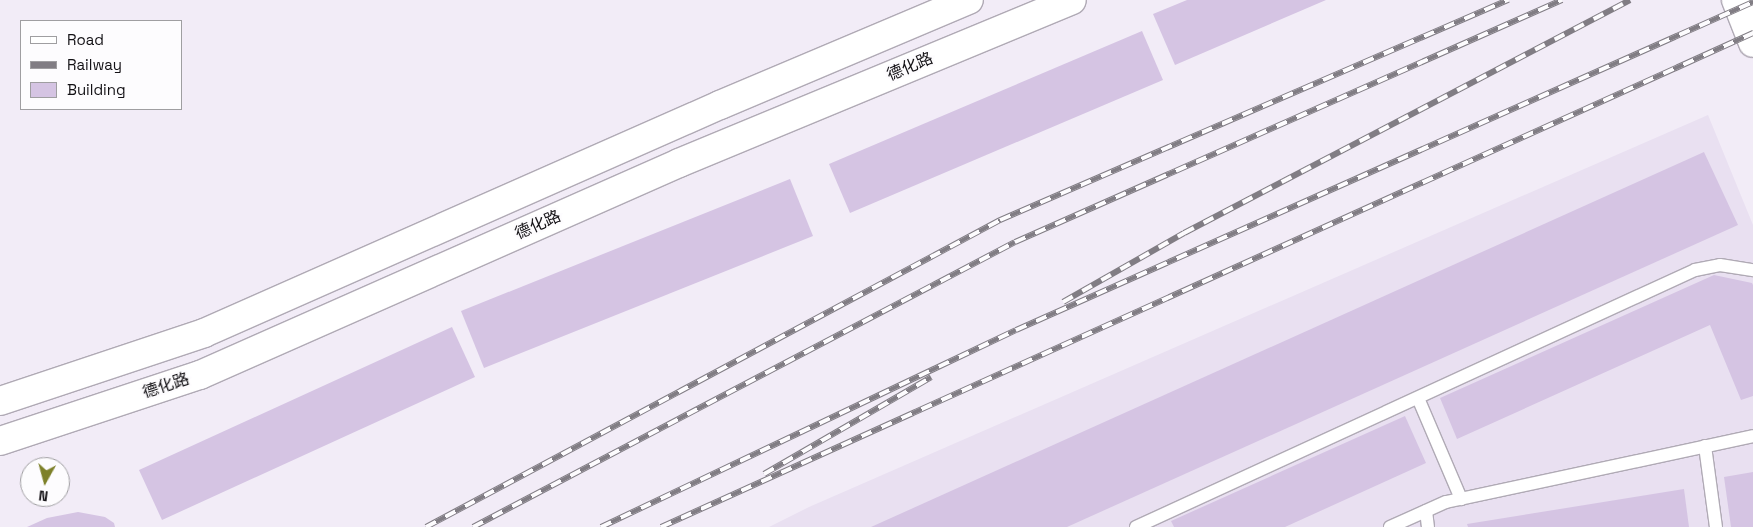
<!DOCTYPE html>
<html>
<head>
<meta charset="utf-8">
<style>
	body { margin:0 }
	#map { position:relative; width:1753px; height:527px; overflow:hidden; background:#f2ecf7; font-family:"Space Grotesk","Noto Sans SC",sans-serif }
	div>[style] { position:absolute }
	.built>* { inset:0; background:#e9e0f1 }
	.building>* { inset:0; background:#d5c4e3 }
	.roads { filter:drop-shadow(1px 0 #b0aab5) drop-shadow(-1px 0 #b0aab5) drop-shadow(0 1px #b0aab5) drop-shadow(0 -1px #b0aab5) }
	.lane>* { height:12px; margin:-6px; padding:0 6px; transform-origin:6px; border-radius:6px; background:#fff }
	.secondary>* { height:28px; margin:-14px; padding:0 14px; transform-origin:14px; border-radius:14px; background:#fff }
	.primary>* { height:28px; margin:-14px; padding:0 14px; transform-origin:14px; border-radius:14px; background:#fff }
	.rail>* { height:5.5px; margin-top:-2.75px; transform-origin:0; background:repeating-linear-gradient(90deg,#fdfcfe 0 11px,#817d84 0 22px); box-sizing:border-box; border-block:1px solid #817d84 }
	span { translate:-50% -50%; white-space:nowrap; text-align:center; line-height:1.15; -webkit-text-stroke:4.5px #fdfcfe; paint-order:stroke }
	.street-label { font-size:16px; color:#131115 }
	.legend { position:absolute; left:20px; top:20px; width:162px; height:90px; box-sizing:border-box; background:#fdfcfe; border:1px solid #9f9ea1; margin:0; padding:6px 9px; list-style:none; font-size:15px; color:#131115 }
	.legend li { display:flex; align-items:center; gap:10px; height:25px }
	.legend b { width:25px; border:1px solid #9f9ea1 }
	.north { position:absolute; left:20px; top:457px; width:50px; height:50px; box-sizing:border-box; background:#fdfcfe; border:1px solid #9f9ea1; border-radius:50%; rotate:187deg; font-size:14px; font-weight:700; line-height:20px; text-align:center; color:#131115 }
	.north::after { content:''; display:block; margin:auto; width:18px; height:22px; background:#7d8029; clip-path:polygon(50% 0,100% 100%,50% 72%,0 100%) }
</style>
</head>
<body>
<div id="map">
	<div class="built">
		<i style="clip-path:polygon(1708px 115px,1753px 225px,1753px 527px,769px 527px,809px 507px)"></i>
	</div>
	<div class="building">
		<i style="clip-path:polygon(1187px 0,1326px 0,1175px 65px,1153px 14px)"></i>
		<i style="clip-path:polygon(1142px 31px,1163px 80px,850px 213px,829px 164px)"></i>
		<i style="clip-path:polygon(1704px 152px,1738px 225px,1067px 527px,871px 527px)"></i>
		<i style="clip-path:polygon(790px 179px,813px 236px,484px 368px,461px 311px)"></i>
		<i style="clip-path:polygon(1714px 275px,1752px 283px,1753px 285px,1753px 396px,1741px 400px,1710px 325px,1457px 439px,1440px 398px)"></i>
		<i style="clip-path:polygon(452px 327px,475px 377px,162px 520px,139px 470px)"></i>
		<i style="clip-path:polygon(1405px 416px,1426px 463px,1285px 527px,1174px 527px,1171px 521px)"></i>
		<i style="clip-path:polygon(1753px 472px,1753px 527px,1731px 527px,1724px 477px)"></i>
		<i style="clip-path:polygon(1684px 489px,1689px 527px,1468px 527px,1467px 524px)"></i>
		<i style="clip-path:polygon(78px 512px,105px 517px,114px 523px,115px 527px,27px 527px,47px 518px)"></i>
	</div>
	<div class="roads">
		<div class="lane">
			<i style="left:1418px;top:398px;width:110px;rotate:66.9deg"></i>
			<i style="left:1705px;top:446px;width:82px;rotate:82.3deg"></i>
			<i style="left:1426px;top:511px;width:16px;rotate:83deg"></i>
			<i style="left:1136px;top:527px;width:615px;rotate:-24.69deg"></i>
			<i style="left:1695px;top:270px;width:25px;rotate:-11deg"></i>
			<i style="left:1720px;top:265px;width:33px;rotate:9deg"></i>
			<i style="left:1390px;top:527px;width:61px;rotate:-24.1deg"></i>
			<i style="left:1446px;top:502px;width:314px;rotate:-12.1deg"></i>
		</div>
		<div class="secondary">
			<i style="left:0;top:401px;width:215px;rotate:-18.4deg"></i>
			<i style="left:204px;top:333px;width:564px;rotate:-23.84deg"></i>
			<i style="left:720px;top:105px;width:270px;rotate:-22.9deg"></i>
			<i style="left:0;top:441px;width:211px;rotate:-18.3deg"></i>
			<i style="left:200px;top:375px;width:524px;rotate:-23.87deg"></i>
			<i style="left:679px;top:163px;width:425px;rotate:-22.5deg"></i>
		</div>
		<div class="primary">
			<i style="left:1736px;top:0;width:46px;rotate:68.4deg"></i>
		</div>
	</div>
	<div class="rail">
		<i style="left:1063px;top:302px;width:139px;rotate:-29.7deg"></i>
		<i style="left:1184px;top:233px;width:503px;rotate:-27.58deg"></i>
		<i style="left:764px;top:474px;width:193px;rotate:-30.1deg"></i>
		<i style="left:426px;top:527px;width:651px;rotate:-28.14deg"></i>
		<i style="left:1000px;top:220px;width:554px;rotate:-23.42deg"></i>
		<i style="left:473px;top:527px;width:612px;rotate:-27.74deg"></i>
		<i style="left:1015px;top:242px;width:598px;rotate:-23.87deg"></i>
		<i style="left:601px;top:527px;width:459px;rotate:-25.4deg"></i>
		<i style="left:1016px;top:330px;width:807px;rotate:-23.99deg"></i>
		<i style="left:661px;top:527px;width:1199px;rotate:-24.34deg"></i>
	</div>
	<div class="street-label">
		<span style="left:910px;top:67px;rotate:-23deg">德化路</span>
		<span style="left:538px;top:225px;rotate:-24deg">德化路</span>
		<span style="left:166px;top:386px;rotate:-18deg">德化路</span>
	</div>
	<ul class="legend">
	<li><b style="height:6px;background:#fff"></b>Road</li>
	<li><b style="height:6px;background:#817d84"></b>Railway</li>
	<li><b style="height:14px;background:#d5c4e3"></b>Building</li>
	</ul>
	<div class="north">N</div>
</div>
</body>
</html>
